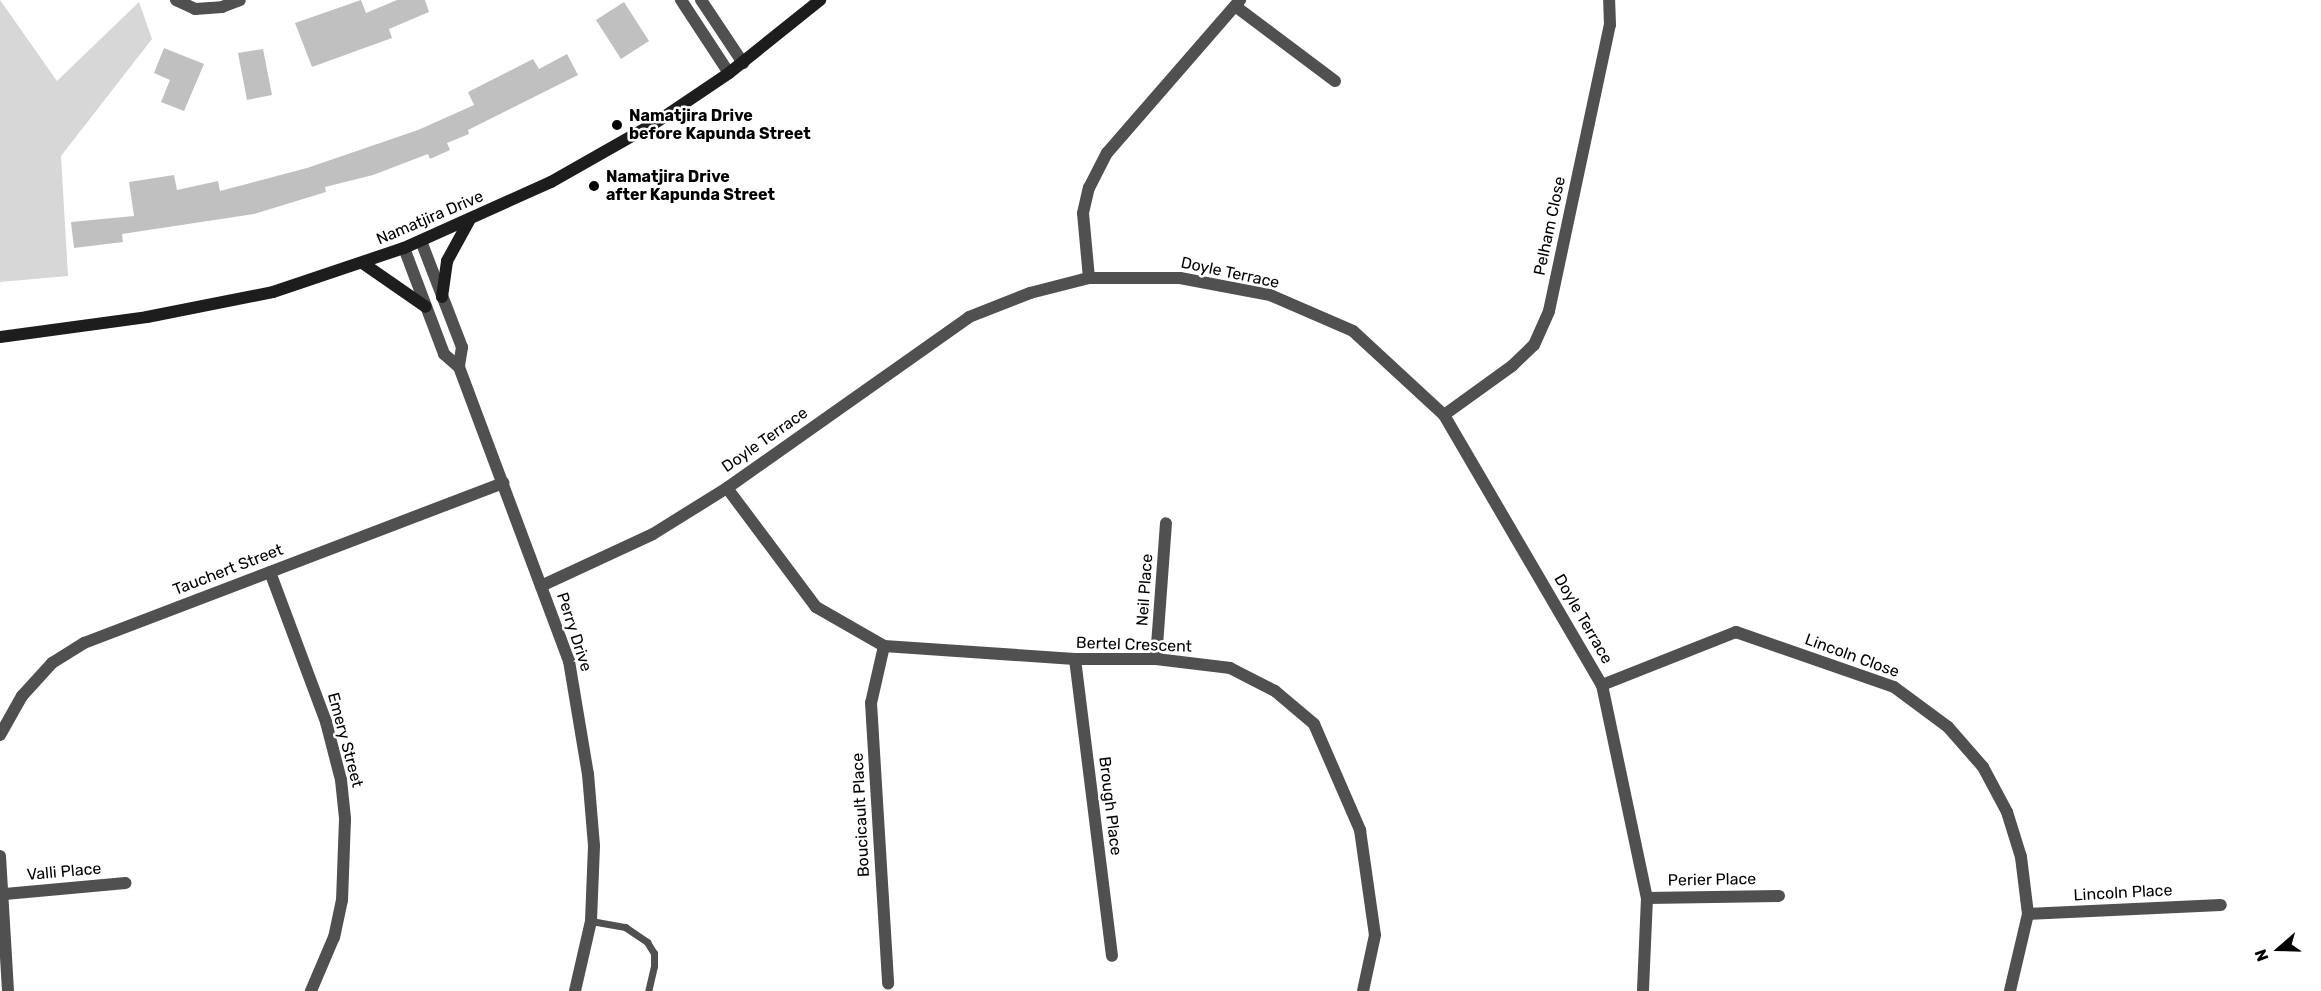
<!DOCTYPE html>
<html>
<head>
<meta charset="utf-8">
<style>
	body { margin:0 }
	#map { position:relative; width:2321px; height:991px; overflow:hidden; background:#fff; font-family:Rubik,sans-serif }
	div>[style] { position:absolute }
	.green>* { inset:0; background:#d7d7d7 }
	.building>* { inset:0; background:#c0c0c0 }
	.service>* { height:7px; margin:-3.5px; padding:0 3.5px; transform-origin:3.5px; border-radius:3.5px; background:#505050 }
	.minor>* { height:12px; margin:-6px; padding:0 6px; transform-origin:6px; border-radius:6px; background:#505050 }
	.tertiary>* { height:12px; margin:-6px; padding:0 6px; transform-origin:6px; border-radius:6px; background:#505050 }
	.secondary>* { height:12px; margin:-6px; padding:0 6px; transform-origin:6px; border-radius:6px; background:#1d1d1d }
	.dots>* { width:16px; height:16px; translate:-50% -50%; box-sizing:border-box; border:3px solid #fff; border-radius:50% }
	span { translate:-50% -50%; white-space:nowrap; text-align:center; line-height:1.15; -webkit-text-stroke:5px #fff; paint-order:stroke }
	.poi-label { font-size:16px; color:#000; font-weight:700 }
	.left { translate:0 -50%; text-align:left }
	.street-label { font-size:16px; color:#000 }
	.north { position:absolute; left:2249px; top:919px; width:60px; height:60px; -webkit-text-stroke:4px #fff; paint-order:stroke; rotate:250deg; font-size:16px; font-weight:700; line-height:24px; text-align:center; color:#000 }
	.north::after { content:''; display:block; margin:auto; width:21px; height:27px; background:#000; clip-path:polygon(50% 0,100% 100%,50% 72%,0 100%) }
</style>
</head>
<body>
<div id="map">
	<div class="green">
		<i style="clip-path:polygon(0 0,57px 81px,139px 2px,152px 39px,61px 156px,68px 276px,0 282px)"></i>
	</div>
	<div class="building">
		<i style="clip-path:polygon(361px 0,366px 13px,397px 0,425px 0,429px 12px,389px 29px,392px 38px,312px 67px,295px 23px)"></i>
		<i style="clip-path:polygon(624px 2px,649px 41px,621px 59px,596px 20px)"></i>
		<i style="clip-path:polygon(164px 48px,204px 64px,184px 111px,161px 102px,170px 80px,154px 73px)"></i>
		<i style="clip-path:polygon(263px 49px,272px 95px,247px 100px,238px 53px)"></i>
		<i style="clip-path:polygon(567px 54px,578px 75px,468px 130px,469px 134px,447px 143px,450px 150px,430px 159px,428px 154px,373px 175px,325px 187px,326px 192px,254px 214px,122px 234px,123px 242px,74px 248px,71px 222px,134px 216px,129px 182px,174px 175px,177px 190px,218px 181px,220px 191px,307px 168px,418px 130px,474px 105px,468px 92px,533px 59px,539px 69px)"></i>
	</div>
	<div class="service">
		<i style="left:591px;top:921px;width:35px;rotate:10deg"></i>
		<i style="left:625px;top:927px;width:27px;rotate:34deg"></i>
		<i style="left:647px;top:942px;width:13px;rotate:58deg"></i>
		<i style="left:654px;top:953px;width:13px;rotate:90deg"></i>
		<i style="left:654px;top:966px;width:26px;rotate:103deg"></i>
	</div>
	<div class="minor">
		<i style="left:176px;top:0;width:21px;rotate:25deg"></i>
		<i style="left:195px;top:9px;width:27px;rotate:-4deg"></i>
		<i style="left:222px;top:7px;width:19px;rotate:-21deg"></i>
		<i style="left:1235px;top:6px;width:125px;rotate:36.9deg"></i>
		<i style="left:1089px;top:278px;width:65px;rotate:-95.3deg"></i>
		<i style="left:1083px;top:213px;width:26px;rotate:-77deg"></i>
		<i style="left:1089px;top:188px;width:39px;rotate:-63deg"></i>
		<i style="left:1107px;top:153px;width:203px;rotate:-49deg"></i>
		<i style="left:1444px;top:415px;width:84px;rotate:-35.8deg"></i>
		<i style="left:1512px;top:366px;width:30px;rotate:-44deg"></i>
		<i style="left:1534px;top:345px;width:37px;rotate:-66deg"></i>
		<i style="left:1549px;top:311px;width:292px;rotate:-78deg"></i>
		<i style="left:1610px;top:25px;width:25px;rotate:-92deg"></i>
		<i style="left:727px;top:488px;width:149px;rotate:53.2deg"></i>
		<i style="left:816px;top:607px;width:78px;rotate:29.8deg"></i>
		<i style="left:884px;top:646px;width:191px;rotate:3.9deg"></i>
		<i style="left:1075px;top:659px;width:81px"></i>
		<i style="left:1156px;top:659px;width:75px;rotate:6.9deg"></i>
		<i style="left:1230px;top:668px;width:51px;rotate:27.1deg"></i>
		<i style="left:1275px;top:691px;width:51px;rotate:40.2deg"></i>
		<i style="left:1314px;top:724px;width:116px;rotate:66.5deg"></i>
		<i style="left:1360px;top:830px;width:106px;rotate:81.9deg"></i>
		<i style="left:1375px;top:935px;width:57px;rotate:102.1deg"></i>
		<i style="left:270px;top:572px;width:160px;rotate:69.5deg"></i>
		<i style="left:326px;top:722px;width:60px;rotate:75.5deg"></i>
		<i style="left:341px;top:780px;width:39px;rotate:84deg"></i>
		<i style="left:345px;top:819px;width:81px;rotate:92.1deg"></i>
		<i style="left:342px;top:900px;width:38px;rotate:102deg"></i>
		<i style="left:334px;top:937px;width:59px;rotate:113.1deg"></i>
		<i style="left:541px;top:586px;width:123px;rotate:-24.9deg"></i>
		<i style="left:653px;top:534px;width:87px;rotate:-31.9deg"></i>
		<i style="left:727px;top:488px;width:296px;rotate:-35.2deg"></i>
		<i style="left:969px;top:317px;width:66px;rotate:-21.5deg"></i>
		<i style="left:1030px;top:293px;width:61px;rotate:-14.3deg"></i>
		<i style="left:1089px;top:278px;width:91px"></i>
		<i style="left:1180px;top:278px;width:92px;rotate:10.7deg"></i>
		<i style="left:1270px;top:295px;width:90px;rotate:23.4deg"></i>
		<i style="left:1353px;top:331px;width:124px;rotate:42.7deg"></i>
		<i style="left:1444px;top:415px;width:313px;rotate:59.7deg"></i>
		<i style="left:1602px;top:685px;width:218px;rotate:78.1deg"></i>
		<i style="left:1647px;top:898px;width:93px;rotate:92.5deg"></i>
		<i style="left:884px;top:646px;width:58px;rotate:102.8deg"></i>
		<i style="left:871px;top:703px;width:281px;rotate:86.5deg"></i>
		<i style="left:1075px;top:659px;width:299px;rotate:82.9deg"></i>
		<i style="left:1156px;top:659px;width:136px;rotate:-85.8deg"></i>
		<i style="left:1602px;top:685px;width:144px;rotate:-21.6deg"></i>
		<i style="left:1736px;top:632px;width:167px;rotate:19.2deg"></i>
		<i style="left:1894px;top:687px;width:67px;rotate:36.5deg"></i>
		<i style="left:1948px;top:727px;width:53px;rotate:48.8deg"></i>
		<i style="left:1983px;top:767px;width:51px;rotate:61.9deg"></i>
		<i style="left:2007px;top:812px;width:47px;rotate:72.7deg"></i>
		<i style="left:2021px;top:857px;width:57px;rotate:83deg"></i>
		<i style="left:2028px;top:914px;width:79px;rotate:103.2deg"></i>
		<i style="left:0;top:735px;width:45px;rotate:-60.6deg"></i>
		<i style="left:22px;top:696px;width:45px;rotate:-47.7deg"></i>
		<i style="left:52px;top:663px;width:38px;rotate:-32deg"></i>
		<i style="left:84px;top:643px;width:449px;rotate:-20.9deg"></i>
		<i style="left:0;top:856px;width:135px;rotate:86.6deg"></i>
		<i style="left:5px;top:894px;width:121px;rotate:-5.2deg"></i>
		<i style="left:1647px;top:898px;width:132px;rotate:-0.9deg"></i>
		<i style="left:2028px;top:914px;width:193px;rotate:-2.7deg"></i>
	</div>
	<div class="tertiary">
		<i style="left:681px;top:0;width:87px;rotate:56.7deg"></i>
		<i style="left:701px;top:0;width:76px;rotate:56.3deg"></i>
		<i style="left:421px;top:241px;width:114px;rotate:68.9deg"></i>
		<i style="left:462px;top:347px;width:20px;rotate:99deg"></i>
		<i style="left:459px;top:367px;width:314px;rotate:69.5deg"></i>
		<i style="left:569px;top:661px;width:115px;rotate:80.5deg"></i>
		<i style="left:588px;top:774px;width:72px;rotate:85.2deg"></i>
		<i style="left:594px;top:846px;width:75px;rotate:92.3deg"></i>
		<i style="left:591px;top:921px;width:72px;rotate:102.9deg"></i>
		<i style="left:404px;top:248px;width:113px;rotate:69.3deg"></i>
		<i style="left:444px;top:354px;width:20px;rotate:41deg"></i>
	</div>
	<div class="secondary">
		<i style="left:364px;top:264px;width:75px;rotate:34.7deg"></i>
		<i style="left:442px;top:297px;width:36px;rotate:-82deg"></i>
		<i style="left:447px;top:261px;width:46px;rotate:-61.2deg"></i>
		<i style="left:0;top:337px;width:148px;rotate:-7.7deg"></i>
		<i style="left:147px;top:317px;width:128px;rotate:-11.2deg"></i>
		<i style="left:273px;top:292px;width:138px;rotate:-18.6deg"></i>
		<i style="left:404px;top:248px;width:161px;rotate:-24.2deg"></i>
		<i style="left:551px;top:182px;width:120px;rotate:-29.6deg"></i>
		<i style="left:655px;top:123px;width:89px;rotate:-34deg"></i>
		<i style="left:729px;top:73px;width:117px;rotate:-38.7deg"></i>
	</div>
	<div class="dots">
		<i style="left:617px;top:125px;background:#000"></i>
		<i style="left:594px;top:186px;background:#000"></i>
	</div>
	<div class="poi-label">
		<span class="left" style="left:629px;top:125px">Namatjira Drive<br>before Kapunda Street</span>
		<span class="left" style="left:606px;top:186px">Namatjira Drive<br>after Kapunda Street</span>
	</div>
	<div class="street-label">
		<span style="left:430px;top:218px;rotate:-23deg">Namatjira Drive</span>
		<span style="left:1550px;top:226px;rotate:-78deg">Pelham Close</span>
		<span style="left:1230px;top:273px;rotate:12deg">Doyle Terrace</span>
		<span style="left:765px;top:440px;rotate:-35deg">Doyle Terrace</span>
		<span style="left:228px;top:570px;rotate:-21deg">Tauchert Street</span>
		<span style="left:1145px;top:590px;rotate:-86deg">Neil Place</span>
		<span style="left:1583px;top:619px;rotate:60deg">Doyle Terrace</span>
		<span style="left:574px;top:632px;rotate:72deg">Perry Drive</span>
		<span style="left:1134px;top:645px;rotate:2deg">Bertel Crescent</span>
		<span style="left:1852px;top:656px;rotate:20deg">Lincoln Close</span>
		<span style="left:345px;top:740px;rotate:75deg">Emery Street</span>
		<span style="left:1110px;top:806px;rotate:83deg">Brough Place</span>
		<span style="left:861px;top:815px;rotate:-93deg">Boucicault Place</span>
		<span style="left:64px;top:872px;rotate:-5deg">Valli Place</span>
		<span style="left:1712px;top:880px;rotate:-1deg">Perier Place</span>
		<span style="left:2123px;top:893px;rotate:-3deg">Lincoln Place</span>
	</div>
	<div class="north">N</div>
</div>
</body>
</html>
